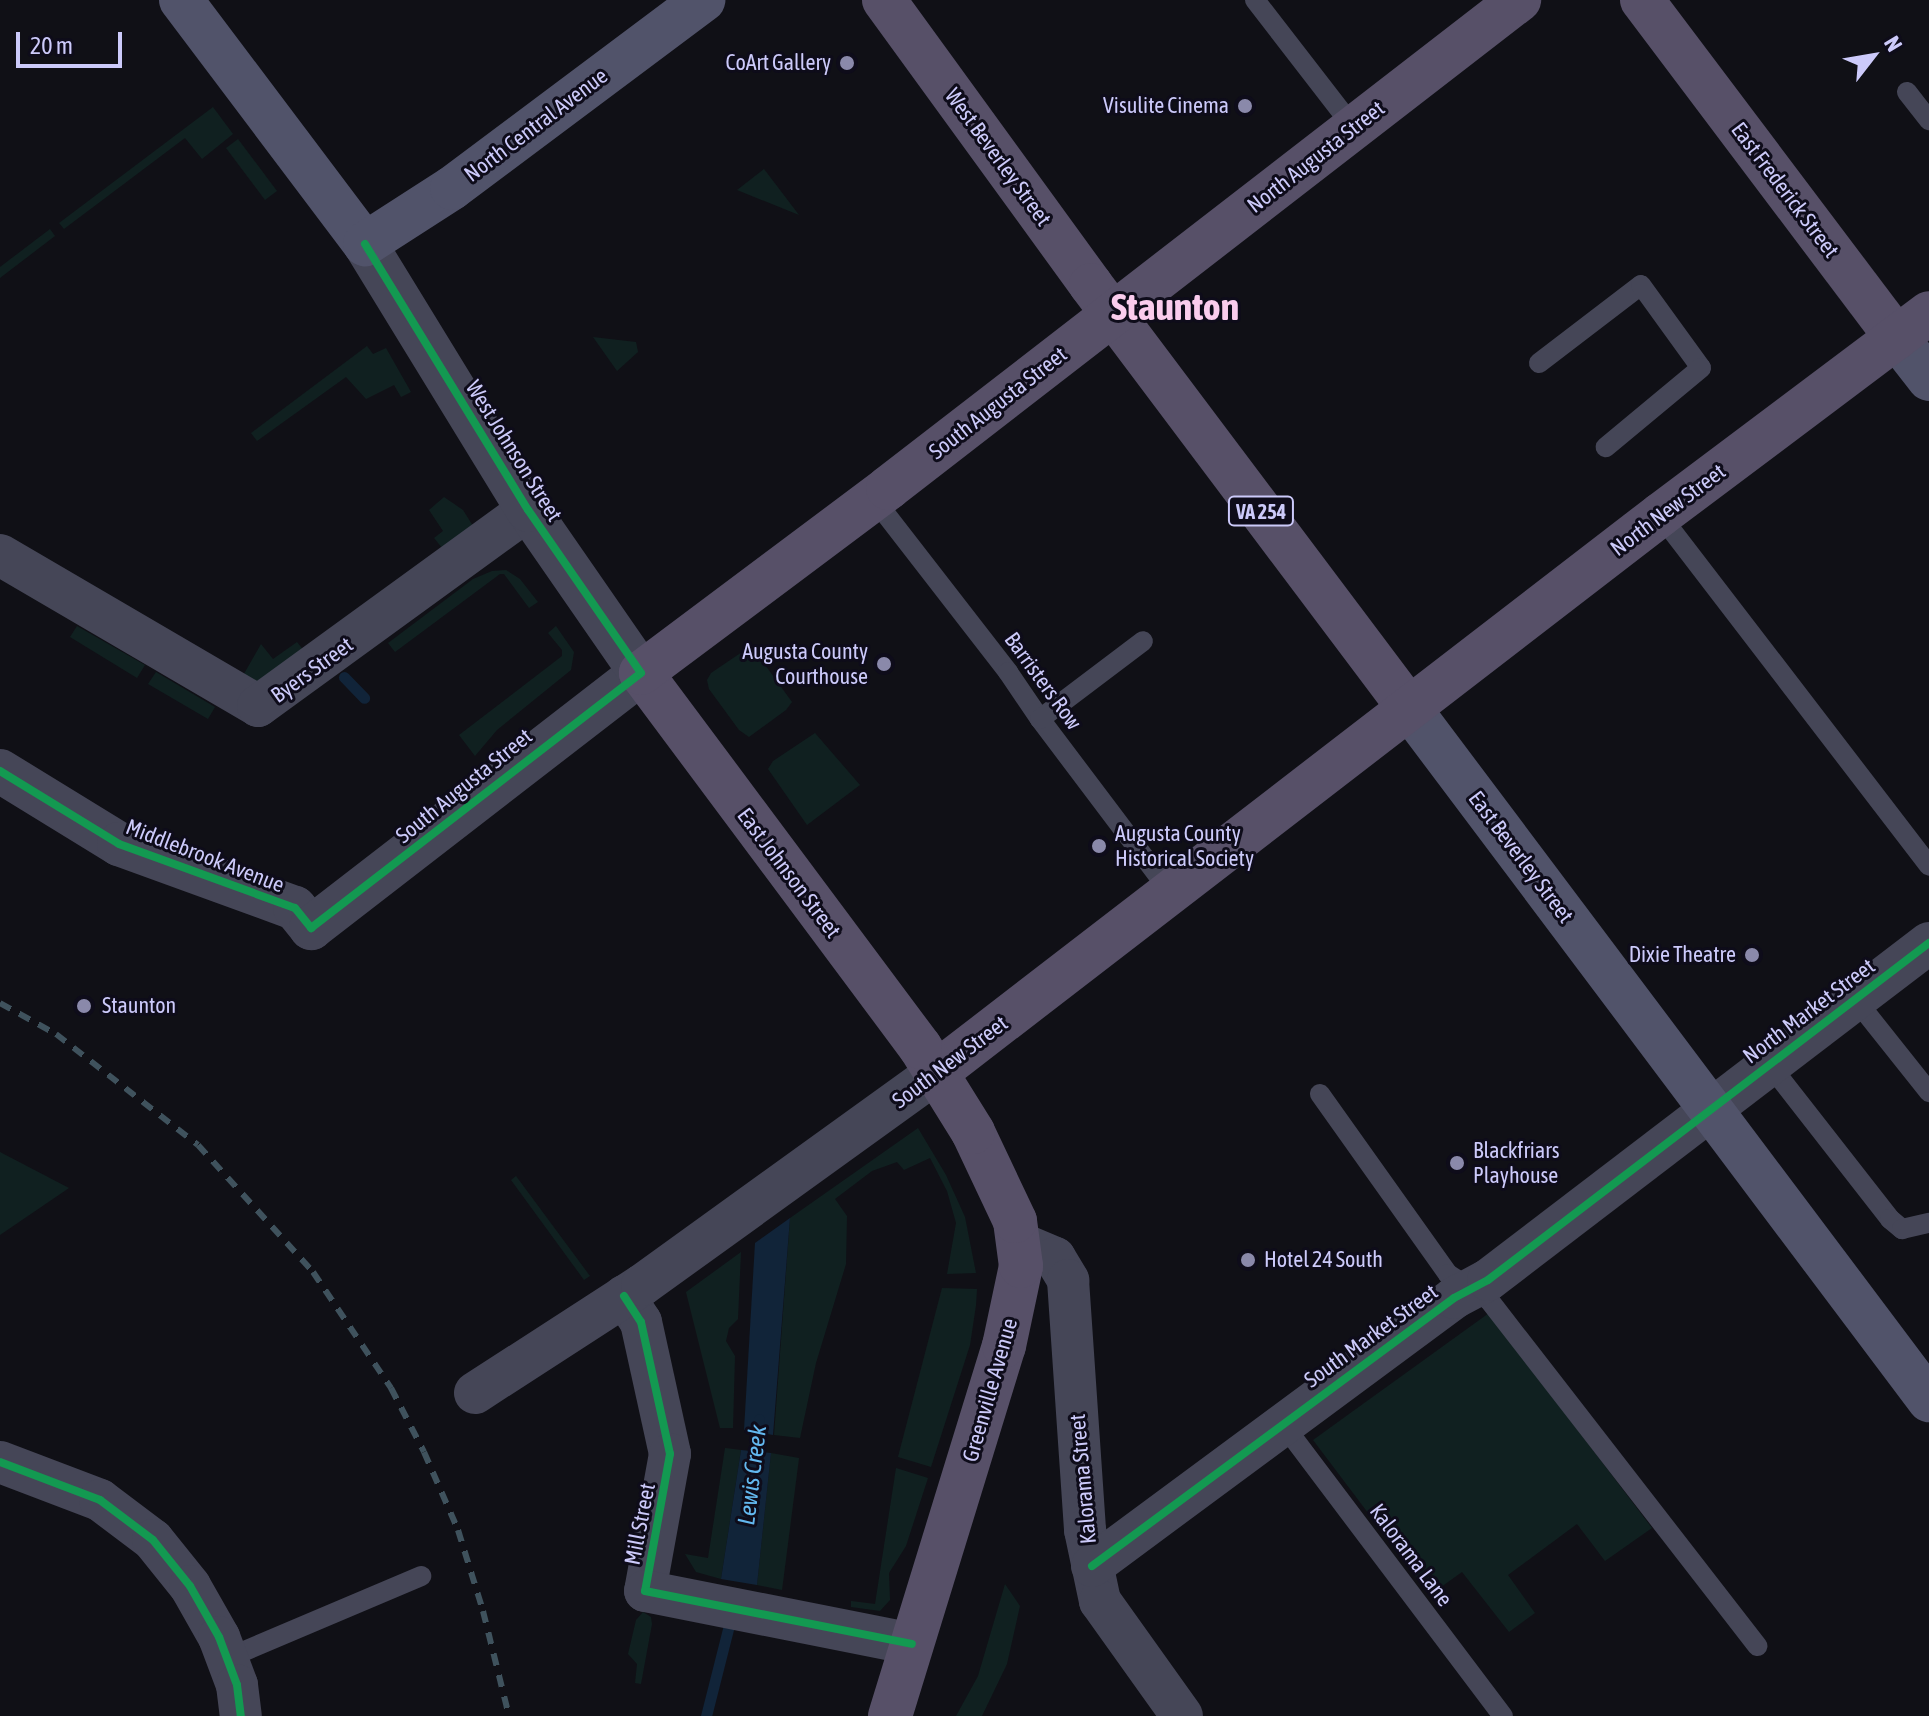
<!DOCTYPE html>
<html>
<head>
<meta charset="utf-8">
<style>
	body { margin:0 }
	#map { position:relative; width:1929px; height:1716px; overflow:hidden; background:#101016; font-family:"Asap Condensed",sans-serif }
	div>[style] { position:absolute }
	.green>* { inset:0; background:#102020 }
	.water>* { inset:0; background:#112439 }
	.stream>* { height:11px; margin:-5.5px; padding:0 5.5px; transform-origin:5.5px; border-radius:5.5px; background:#112439 }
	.service>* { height:20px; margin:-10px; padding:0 10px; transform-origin:10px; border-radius:10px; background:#454657 }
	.minor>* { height:42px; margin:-21px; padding:0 21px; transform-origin:21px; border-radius:21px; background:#454657 }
	.tertiary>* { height:44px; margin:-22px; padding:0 22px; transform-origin:22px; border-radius:22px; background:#454657 }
	.secondary>* { height:44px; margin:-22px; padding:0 22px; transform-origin:22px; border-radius:22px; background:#51536a }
	.primary>* { height:44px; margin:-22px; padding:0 22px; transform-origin:22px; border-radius:22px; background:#575068 }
	.rail>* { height:6px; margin-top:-3px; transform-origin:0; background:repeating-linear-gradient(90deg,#3f525d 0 12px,transparent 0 22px) }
	.cycleway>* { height:8px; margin:-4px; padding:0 4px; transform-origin:4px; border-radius:4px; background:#139951 }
	.dots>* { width:22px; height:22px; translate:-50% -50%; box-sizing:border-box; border:4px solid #0e0c1a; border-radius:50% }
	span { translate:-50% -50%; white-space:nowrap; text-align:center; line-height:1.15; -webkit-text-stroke:6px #0e0c1a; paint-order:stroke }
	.shield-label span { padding:2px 6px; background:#0e0c1a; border:2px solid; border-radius:6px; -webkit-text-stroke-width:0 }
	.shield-label { font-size:20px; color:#cccafa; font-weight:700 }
	.poi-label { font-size:22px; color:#cccafa }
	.right { translate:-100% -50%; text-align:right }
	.left { translate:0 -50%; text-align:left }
	.street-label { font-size:22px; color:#cccafa }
	.water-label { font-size:24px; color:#63b8ef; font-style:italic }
	.town-label { font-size:38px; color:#facced; font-weight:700 }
	.north { position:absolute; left:1833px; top:16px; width:80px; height:80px; -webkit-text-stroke:6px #0e0c1a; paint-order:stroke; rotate:59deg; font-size:22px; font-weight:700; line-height:32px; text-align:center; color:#cccafa }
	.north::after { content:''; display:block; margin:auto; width:28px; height:36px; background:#cccafa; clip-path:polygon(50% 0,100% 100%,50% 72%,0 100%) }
	.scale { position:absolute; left:16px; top:32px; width:106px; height:36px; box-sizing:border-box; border:4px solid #cccafa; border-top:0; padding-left:10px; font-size:24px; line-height:28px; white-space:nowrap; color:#cccafa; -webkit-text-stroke:6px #0e0c1a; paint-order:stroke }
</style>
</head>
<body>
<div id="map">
	<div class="green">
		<i style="clip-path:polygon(213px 107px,233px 134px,202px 159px,185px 138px,64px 229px,59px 223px)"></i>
		<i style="clip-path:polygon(238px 139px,277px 191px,265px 200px,226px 148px)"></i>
		<i style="clip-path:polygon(764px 169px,799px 215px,737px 190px)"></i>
		<i style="clip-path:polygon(50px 229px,55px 236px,0 278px,0 267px)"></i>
		<i style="clip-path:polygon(593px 337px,636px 342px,638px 352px,617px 371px)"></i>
		<i style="clip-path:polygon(367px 346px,373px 354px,386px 348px,411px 392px,401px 397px,394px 385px,366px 399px,346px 377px,257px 441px,251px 433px)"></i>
		<i style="clip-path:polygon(444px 497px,463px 510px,473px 526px,443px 549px,434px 538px,443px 531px,429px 510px)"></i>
		<i style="clip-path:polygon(506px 570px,520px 579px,538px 602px,529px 608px,504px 574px,500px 574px,395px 652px,388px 643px,473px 579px,492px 571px)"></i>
		<i style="clip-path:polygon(77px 626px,145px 665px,137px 678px,70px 637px)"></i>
		<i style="clip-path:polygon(556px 626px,574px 652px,571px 670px,497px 730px,475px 756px,459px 735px,562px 656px,562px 650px,548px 633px)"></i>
		<i style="clip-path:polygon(297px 642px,305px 652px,257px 683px,241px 679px,261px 644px,273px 659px)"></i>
		<i style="clip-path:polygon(748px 648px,755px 651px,792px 702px,786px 710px,749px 737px,739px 730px,709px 689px,707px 680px,711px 673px)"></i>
		<i style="clip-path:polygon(156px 672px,215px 707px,208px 719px,148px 684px)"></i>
		<i style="clip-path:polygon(815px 733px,860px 785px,807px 825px,768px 769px,773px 761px)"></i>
		<i style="clip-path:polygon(918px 1128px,946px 1175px,965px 1217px,976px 1273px,947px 1274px,956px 1223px,947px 1191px,930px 1158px,904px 1170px,897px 1162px,872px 1171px,835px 1199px,847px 1216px,846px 1264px,816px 1363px,800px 1438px,774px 1435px,790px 1218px)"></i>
		<i style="clip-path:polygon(0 1152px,69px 1188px,0 1235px)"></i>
		<i style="clip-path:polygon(516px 1176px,590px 1276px,584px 1280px,511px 1180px)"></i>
		<i style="clip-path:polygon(741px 1252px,738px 1319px,729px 1328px,726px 1341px,735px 1356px,733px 1428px,720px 1428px,686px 1292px)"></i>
		<i style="clip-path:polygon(942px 1288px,977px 1289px,976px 1305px,970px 1345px,931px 1467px,898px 1457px)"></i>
		<i style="clip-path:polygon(1489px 1313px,1652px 1528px,1605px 1561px,1577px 1524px,1508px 1575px,1535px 1613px,1509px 1632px,1462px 1572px,1430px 1595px,1313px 1440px)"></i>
		<i style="clip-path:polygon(725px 1448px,741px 1450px,721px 1579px,696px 1572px,685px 1554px,708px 1558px)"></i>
		<i style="clip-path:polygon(771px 1453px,799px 1458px,782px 1590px,757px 1585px)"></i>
		<i style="clip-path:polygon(896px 1468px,928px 1478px,906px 1546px,889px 1573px,890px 1600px,880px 1611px,851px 1607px,851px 1601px,875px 1604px)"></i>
		<i style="clip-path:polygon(1005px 1584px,1020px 1606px,1007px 1664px,982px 1716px,956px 1716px,978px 1676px)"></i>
		<i style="clip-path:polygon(643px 1612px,651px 1617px,652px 1624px,641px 1684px,635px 1683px,637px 1664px,628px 1654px,636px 1620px)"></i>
	</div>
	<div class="water">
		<i style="clip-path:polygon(790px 1218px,773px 1435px,744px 1430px,755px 1243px)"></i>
		<i style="clip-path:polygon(741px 1450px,771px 1453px,757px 1585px,721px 1579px)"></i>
	</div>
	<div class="stream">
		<i style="left:344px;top:677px;width:29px;rotate:46deg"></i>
		<i style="left:754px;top:1465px;width:46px;rotate:-83.8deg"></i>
		<i style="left:706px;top:1716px;width:102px;rotate:-75.8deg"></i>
	</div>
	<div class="service">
		<i style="left:1255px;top:0;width:162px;rotate:52.3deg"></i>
		<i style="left:1907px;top:92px;width:36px;rotate:52deg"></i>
		<i style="left:1539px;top:363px;width:128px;rotate:-37.4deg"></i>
		<i style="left:1641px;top:285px;width:102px;rotate:54.1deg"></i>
		<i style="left:1701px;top:368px;width:124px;rotate:140.3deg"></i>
		<i style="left:874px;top:499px;width:219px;rotate:52.2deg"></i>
		<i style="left:1008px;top:672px;width:57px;rotate:55.8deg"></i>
		<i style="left:1040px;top:719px;width:218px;rotate:53deg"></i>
		<i style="left:1660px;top:515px;width:442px;rotate:52.5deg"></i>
		<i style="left:1040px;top:719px;width:129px;rotate:-37.1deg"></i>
		<i style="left:1855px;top:999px;width:119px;rotate:51.5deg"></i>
		<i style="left:1769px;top:1064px;width:197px;rotate:52deg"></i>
		<i style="left:1890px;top:1219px;width:16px;rotate:40deg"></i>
		<i style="left:1902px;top:1229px;width:28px;rotate:-13deg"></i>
		<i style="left:1320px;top:1094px;width:221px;rotate:54.6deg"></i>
		<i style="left:1448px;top:1274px;width:49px;rotate:32.4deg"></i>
		<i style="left:1489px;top:1300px;width:438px;rotate:52.2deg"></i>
		<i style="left:1282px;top:1423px;width:367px;rotate:53deg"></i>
		<i style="left:228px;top:1658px;width:210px;rotate:-23deg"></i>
	</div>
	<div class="minor">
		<i style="left:0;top:555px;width:299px;rotate:30.3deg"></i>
		<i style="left:258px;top:706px;width:334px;rotate:-36deg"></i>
		<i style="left:1020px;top:1243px;width:38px;rotate:23deg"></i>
		<i style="left:1055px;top:1258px;width:26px;rotate:59deg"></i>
		<i style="left:1068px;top:1280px;width:251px;rotate:86.1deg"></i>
		<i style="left:1085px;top:1530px;width:73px;rotate:78.1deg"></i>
		<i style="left:1100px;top:1601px;width:141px;rotate:54.5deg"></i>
		<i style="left:624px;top:1296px;width:31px;rotate:57deg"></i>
		<i style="left:641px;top:1322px;width:135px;rotate:77.6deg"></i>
		<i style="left:670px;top:1454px;width:139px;rotate:100.3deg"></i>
		<i style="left:645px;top:1591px;width:272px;rotate:11.2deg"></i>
		<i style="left:475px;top:1393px;width:199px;rotate:-32.9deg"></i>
		<i style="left:642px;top:1285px;width:364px;rotate:-35.8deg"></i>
		<i style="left:0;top:1462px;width:107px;rotate:20.8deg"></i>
		<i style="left:100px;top:1500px;width:66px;rotate:37deg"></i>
		<i style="left:153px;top:1540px;width:59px;rotate:51.2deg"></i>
		<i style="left:190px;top:1586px;width:59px;rotate:60.4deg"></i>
		<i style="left:219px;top:1637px;width:51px;rotate:69.4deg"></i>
		<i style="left:237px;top:1685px;width:31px;rotate:83deg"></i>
		<i style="left:1092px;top:1566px;width:450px;rotate:-36.5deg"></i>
		<i style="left:1454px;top:1298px;width:38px;rotate:-28deg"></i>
		<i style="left:1488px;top:1280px;width:555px;rotate:-37.39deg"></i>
	</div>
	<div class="tertiary">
		<i style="left:0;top:771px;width:140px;rotate:31.5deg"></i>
		<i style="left:119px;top:844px;width:187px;rotate:20deg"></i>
		<i style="left:295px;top:908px;width:26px;rotate:51deg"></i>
		<i style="left:311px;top:928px;width:417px;rotate:-37.7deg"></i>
		<i style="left:641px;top:673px;width:198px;rotate:-124.7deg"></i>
		<i style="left:528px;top:510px;width:312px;rotate:-121.5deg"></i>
	</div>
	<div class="secondary">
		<i style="left:181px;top:0;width:306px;rotate:53deg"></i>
		<i style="left:365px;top:244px;width:103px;rotate:-32.8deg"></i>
		<i style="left:452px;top:188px;width:314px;rotate:-36.8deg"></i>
		<i style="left:1897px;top:338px;width:52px;rotate:52deg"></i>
		<i style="left:1409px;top:708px;width:866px;rotate:53.08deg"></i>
	</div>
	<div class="primary">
		<i style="left:884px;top:0;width:352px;rotate:54deg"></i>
		<i style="left:1091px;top:285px;width:529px;rotate:53.07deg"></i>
		<i style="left:1642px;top:0;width:423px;rotate:53deg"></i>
		<i style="left:937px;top:1072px;width:913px;rotate:-37.61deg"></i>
		<i style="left:1660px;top:515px;width:336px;rotate:-36.9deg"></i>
		<i style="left:890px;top:1716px;width:387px;rotate:-72.9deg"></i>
		<i style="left:1004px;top:1346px;width:82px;rotate:-78deg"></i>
		<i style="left:1021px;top:1266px;width:45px;rotate:-97.6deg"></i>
		<i style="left:1015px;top:1221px;width:98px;rotate:-115.3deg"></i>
		<i style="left:973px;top:1132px;width:100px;rotate:-121.9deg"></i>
		<i style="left:920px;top:1047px;width:467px;rotate:-126.7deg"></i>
		<i style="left:641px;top:673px;width:309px;rotate:-36.8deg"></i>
		<i style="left:888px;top:488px;width:798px;rotate:-37.72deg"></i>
	</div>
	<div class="rail">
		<i style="left:0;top:1003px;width:64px;rotate:29deg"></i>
		<i style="left:56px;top:1034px;width:180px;rotate:38deg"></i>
		<i style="left:198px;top:1145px;width:171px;rotate:47.8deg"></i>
		<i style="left:313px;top:1272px;width:140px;rotate:56.1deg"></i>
		<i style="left:391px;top:1388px;width:72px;rotate:62.7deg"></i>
		<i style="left:424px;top:1452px;width:85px;rotate:66.4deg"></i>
		<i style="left:458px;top:1530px;width:85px;rotate:72.8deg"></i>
		<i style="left:483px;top:1611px;width:108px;rotate:76.1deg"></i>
	</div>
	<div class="cycleway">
		<i style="left:0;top:771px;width:140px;rotate:31.5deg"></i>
		<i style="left:119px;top:844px;width:187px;rotate:20deg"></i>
		<i style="left:295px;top:908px;width:26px;rotate:51deg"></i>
		<i style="left:311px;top:928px;width:417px;rotate:-37.7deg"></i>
		<i style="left:641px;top:673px;width:198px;rotate:-124.7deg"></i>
		<i style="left:528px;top:510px;width:312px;rotate:-121.5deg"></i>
		<i style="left:624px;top:1296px;width:31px;rotate:57deg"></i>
		<i style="left:641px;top:1322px;width:135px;rotate:77.6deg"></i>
		<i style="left:670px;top:1454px;width:139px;rotate:100.3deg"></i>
		<i style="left:645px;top:1591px;width:272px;rotate:11.2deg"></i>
		<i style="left:0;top:1462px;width:107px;rotate:20.8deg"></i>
		<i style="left:100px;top:1500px;width:66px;rotate:37deg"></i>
		<i style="left:153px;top:1540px;width:59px;rotate:51.2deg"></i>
		<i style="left:190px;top:1586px;width:59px;rotate:60.4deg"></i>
		<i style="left:219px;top:1637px;width:51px;rotate:69.4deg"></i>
		<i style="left:237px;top:1685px;width:31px;rotate:83deg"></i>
		<i style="left:1092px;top:1566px;width:450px;rotate:-36.5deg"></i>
		<i style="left:1454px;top:1298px;width:38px;rotate:-28deg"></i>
		<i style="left:1488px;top:1280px;width:555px;rotate:-37.39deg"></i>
	</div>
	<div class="dots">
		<i style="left:847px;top:63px;background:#8a89aa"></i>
		<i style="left:1245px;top:106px;background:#8a89aa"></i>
		<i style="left:884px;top:664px;background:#8a89aa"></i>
		<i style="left:1099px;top:846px;background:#8a89aa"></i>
		<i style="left:1752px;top:955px;background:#8a89aa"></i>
		<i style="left:84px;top:1006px;background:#8a89aa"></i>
		<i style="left:1457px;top:1163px;background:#8a89aa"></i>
		<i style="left:1248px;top:1260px;background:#8a89aa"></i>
	</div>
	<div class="shield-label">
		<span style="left:1261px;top:511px">VA 254</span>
	</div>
	<div class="poi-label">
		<span class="right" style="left:831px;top:63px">CoArt Gallery</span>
		<span class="right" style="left:1229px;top:106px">Visulite Cinema</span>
		<span class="right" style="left:868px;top:664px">Augusta County<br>Courthouse</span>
		<span class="left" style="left:1115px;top:846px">Augusta County<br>Historical Society</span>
		<span class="right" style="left:1736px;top:955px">Dixie Theatre</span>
		<span class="left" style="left:102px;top:1006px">Staunton</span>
		<span class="left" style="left:1473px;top:1163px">Blackfriars<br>Playhouse</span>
		<span class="left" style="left:1264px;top:1260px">Hotel 24 South</span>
	</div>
	<div class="street-label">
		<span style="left:536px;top:125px;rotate:-37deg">North Central Avenue</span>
		<span style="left:998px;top:157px;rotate:54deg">West Beverley Street</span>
		<span style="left:1316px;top:157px;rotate:-38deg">North Augusta Street</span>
		<span style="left:1785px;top:190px;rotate:53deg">East Frederick Street</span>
		<span style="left:998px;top:403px;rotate:-38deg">South Augusta Street</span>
		<span style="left:514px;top:451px;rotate:58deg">West Johnson Street</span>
		<span style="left:1668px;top:510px;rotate:-37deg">North New Street</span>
		<span style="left:312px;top:670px;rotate:-36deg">Byers Street</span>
		<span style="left:1043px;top:681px;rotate:54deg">Barristers Row</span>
		<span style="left:464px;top:786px;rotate:-39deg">South Augusta Street</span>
		<span style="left:205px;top:856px;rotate:21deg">Middlebrook Avenue</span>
		<span style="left:1521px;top:857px;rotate:53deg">East Beverley Street</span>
		<span style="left:789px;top:873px;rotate:53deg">East Johnson Street</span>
		<span style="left:1809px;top:1011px;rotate:-37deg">North Market Street</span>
		<span style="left:950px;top:1062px;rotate:-37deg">South New Street</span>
		<span style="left:1371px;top:1336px;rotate:-36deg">South Market Street</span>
		<span style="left:990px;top:1390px;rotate:-74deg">Greenville Avenue</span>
		<span style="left:1083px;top:1479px;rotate:-95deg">Kalorama Street</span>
		<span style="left:640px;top:1524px;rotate:-79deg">Mill Street</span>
		<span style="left:1411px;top:1555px;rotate:53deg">Kalorama Lane</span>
	</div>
	<div class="water-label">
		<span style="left:752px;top:1475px;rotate:-83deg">Lewis Creek</span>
	</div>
	<div class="town-label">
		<span style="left:1175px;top:307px">Staunton</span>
	</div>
	<div class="north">N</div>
	<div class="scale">20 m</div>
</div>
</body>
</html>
